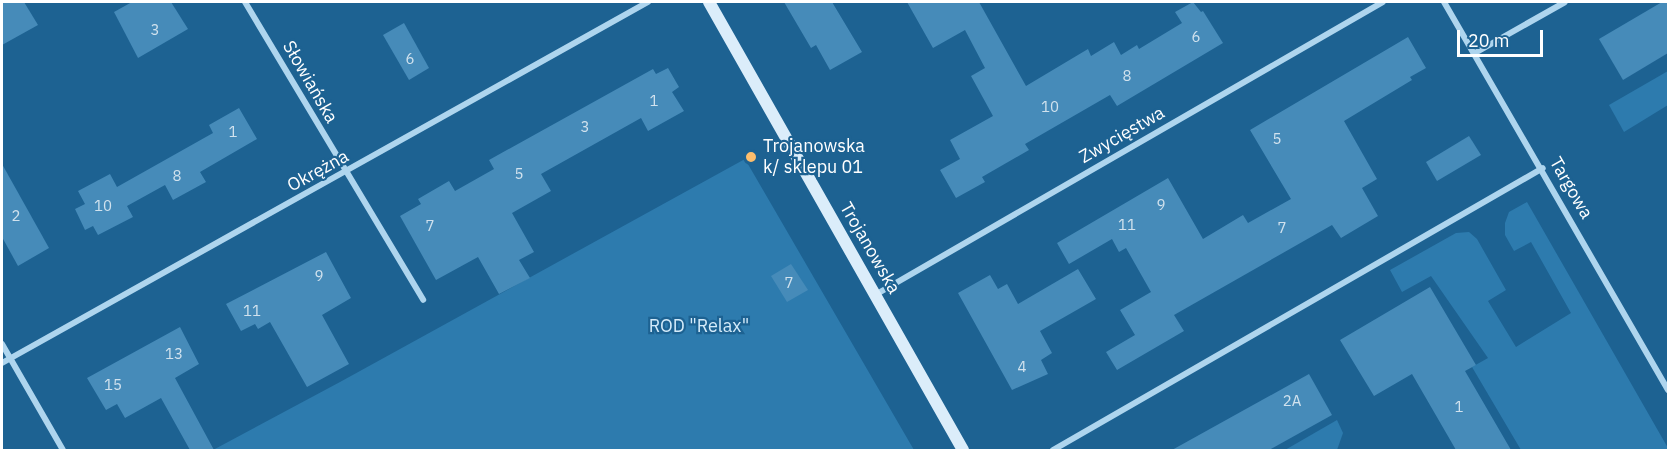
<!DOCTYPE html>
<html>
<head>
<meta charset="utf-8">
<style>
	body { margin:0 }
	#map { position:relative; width:1670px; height:452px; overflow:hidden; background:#1d6292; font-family:"IBM Plex Sans",sans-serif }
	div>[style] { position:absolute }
	.green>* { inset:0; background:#2d7bae }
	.building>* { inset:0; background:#468bb9 }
	.street>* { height:6px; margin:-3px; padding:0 3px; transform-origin:3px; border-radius:3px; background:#aed5ee }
	.secondary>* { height:12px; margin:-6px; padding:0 6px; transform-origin:6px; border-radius:6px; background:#dbedfa }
	.dots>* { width:16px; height:16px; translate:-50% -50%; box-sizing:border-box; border:3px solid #1d6292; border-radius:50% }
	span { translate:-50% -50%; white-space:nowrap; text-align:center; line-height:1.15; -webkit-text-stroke:4.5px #1d6292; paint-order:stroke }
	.number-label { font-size:15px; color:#d1e2ee }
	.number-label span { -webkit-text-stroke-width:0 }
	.street-label { font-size:18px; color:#fff }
	.poi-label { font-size:18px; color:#fff }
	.left { translate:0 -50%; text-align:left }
	.park-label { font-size:18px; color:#d4ebfa }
	.frame { position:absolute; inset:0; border:3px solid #fff; pointer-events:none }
	.scale { position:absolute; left:1457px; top:30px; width:86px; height:27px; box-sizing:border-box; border:3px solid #fff; border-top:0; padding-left:8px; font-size:18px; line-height:21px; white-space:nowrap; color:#fff; -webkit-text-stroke:4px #1d6292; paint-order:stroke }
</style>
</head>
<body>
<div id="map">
	<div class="green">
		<i style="clip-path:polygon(1668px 71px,1668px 105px,1624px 132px,1609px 105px)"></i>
		<i style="clip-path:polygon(745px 159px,914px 450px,213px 450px,340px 382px)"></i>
		<i style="clip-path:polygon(1527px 202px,1668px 448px,1668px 450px,1521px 450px,1472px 367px,1488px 358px,1431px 276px,1402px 292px,1390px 270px,1456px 233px,1469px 232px,1477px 239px,1506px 290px,1488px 301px,1516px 347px,1571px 313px,1531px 242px,1514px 251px,1505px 235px,1505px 223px,1509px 212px)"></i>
		<i style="clip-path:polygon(1337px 420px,1343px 433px,1337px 450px,1285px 450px)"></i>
	</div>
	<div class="building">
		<i style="clip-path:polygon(2px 2px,24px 2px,38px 25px,2px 45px)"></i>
		<i style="clip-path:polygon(132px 2px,171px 2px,188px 29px,138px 58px,114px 12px)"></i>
		<i style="clip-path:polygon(784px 2px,832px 2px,862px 52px,830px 70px,816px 45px,811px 48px)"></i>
		<i style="clip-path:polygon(907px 2px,979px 2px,1026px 86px,1088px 49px,1091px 56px,1114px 42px,1121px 55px,1137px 45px,1139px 49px,1182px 23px,1175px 12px,1193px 2px,1201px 12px,1203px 11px,1223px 43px,1117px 106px,1110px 95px,1025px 144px,1029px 150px,982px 177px,985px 182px,956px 198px,940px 170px,960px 159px,950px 140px,993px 116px,971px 76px,985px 68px,965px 30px,933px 48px)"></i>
		<i style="clip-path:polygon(1662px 2px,1668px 2px,1668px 53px,1623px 80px,1599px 39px)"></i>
		<i style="clip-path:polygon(404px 23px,429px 68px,409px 80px,383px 35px)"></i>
		<i style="clip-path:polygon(1408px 37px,1426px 68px,1410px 77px,1412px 80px,1344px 121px,1377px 179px,1362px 188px,1378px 216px,1341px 238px,1332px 225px,1174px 315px,1184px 331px,1117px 370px,1106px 352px,1135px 335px,1120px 310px,1151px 292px,1126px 248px,1119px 252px,1112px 239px,1069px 264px,1057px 243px,1168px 178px,1203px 239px,1243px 215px,1248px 223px,1291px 199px,1250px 130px)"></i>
		<i style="clip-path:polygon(668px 68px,679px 87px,672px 92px,684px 111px,648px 131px,641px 118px,541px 174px,551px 191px,512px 213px,534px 252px,519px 260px,530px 278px,499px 294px,478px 257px,436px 280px,400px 216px,421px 204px,418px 199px,449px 181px,455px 191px,494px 169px,489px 160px,653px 69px,656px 74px)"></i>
		<i style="clip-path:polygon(239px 108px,257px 139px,200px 172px,206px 182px,173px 200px,165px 185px,127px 206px,133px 217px,98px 235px,93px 226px,85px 230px,75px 209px,85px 204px,78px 191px,110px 174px,117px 187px,213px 133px,209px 125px)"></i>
		<i style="clip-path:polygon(1469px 136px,1481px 155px,1437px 181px,1426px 162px)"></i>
		<i style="clip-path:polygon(2px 164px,49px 248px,18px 266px,2px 237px)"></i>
		<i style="clip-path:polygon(326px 252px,351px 298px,322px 315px,349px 364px,307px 387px,270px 322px,258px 329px,255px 324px,241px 331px,226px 304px)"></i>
		<i style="clip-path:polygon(791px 264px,808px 290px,787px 302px,771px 276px)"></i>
		<i style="clip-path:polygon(1078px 269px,1096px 299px,1040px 331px,1052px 353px,1041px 360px,1048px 374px,1012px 390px,958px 293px,990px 275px,998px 289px,1007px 284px,1018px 304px)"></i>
		<i style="clip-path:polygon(1430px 287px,1476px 365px,1465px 371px,1511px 450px,1456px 450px,1412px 374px,1374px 396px,1340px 340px)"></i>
		<i style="clip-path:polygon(180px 327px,199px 364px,175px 378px,214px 450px,190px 450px,161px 398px,125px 418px,117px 404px,106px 410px,87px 378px)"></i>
		<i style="clip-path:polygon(1309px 374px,1332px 415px,1269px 450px,1172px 450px)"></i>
	</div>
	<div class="street">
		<i style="left:245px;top:2px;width:347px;rotate:59.1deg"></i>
		<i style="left:1444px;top:2px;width:448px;rotate:60deg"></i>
		<i style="left:1475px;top:53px;width:103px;rotate:-29.5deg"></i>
		<i style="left:875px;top:295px;width:586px;rotate:-29.98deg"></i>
		<i style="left:2px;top:344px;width:122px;rotate:60.1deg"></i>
		<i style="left:2px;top:363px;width:740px;rotate:-29.2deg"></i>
		<i style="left:1053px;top:450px;width:565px;rotate:-29.92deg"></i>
	</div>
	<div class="secondary">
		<i style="left:709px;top:2px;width:515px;rotate:60.45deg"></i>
	</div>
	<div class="dots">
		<i style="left:751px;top:157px;background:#fdbe6d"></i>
	</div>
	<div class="number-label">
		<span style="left:155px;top:30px">3</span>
		<span style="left:1196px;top:37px">6</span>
		<span style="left:410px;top:59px">6</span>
		<span style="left:1127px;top:76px">8</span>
		<span style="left:654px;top:101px">1</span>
		<span style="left:1050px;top:107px">10</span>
		<span style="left:585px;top:127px">3</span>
		<span style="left:233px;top:132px">1</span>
		<span style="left:1277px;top:139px">5</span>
		<span style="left:519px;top:174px">5</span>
		<span style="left:177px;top:176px">8</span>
		<span style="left:1161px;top:205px">9</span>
		<span style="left:103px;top:206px">10</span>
		<span style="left:16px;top:216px">2</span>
		<span style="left:1127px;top:225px">11</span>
		<span style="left:430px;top:226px">7</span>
		<span style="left:1282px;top:228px">7</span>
		<span style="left:319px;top:276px">9</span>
		<span style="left:789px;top:283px">7</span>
		<span style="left:252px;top:311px">11</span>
		<span style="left:174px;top:354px">13</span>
		<span style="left:1022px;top:367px">4</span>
		<span style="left:113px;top:385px">15</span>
		<span style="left:1292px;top:401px">2A</span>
		<span style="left:1459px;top:407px">1</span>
	</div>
	<div class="street-label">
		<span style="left:310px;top:82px;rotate:60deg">Słowiańska</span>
		<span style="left:1122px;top:135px;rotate:-30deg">Zwycięstwa</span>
		<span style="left:318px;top:171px;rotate:-29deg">Okrężna</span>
		<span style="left:1571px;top:188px;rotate:60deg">Targowa</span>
		<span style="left:870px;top:248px;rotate:60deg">Trojanowska</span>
	</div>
	<div class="poi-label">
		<span class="left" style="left:763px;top:157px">Trojanowska<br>k/ sklepu 01</span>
	</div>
	<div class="park-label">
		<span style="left:699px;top:326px">ROD "Relax"</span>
	</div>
	<div class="frame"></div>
	<div class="scale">20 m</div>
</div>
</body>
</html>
